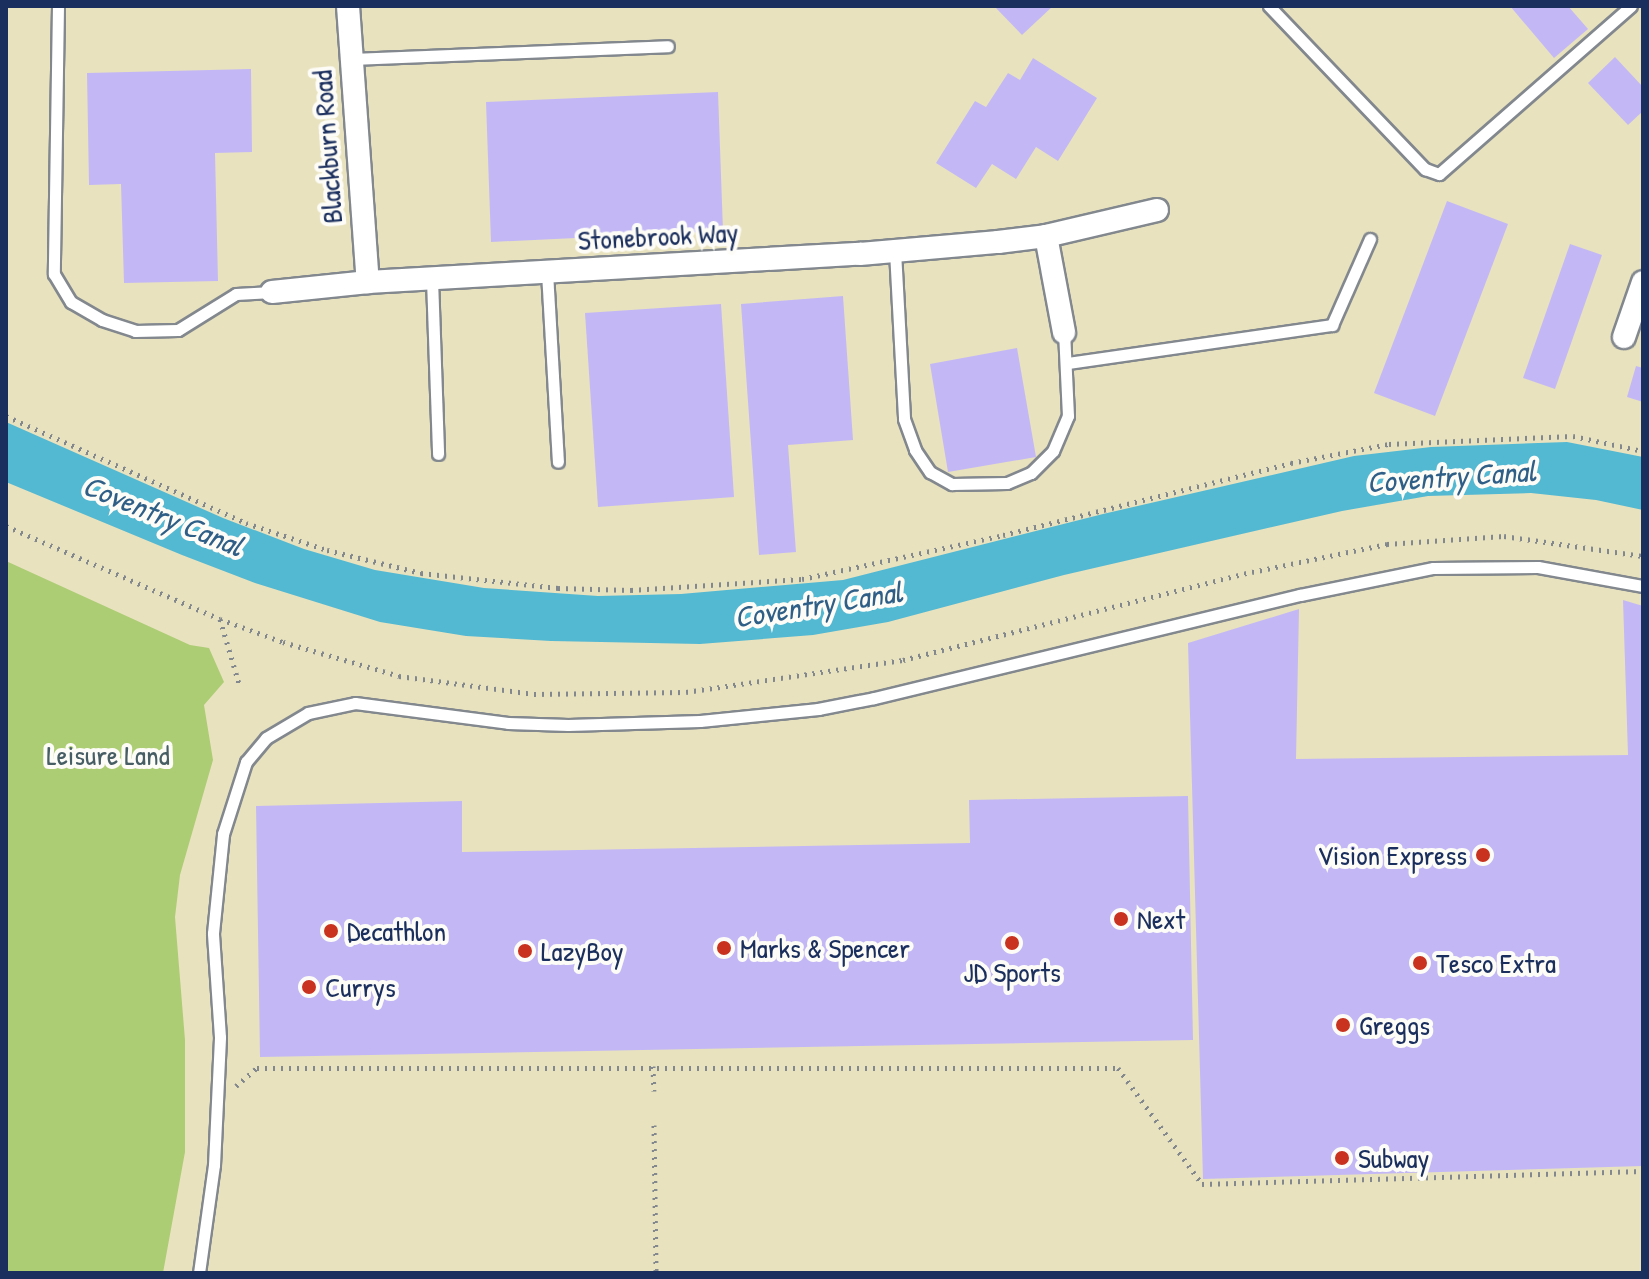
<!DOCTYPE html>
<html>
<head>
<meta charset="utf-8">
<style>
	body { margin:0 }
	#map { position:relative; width:1649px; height:1279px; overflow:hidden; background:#e8e2bf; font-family:"Patrick Hand",sans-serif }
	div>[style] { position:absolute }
	.green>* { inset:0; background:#adcd75 }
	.water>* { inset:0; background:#53b8d2 }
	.building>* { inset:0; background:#c3b8f5 }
	.path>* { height:5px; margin-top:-2.5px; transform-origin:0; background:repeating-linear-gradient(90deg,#82888e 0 2px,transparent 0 8px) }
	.roads { filter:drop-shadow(2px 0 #82888e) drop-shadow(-2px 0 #82888e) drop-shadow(0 2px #82888e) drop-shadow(0 -2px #82888e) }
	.service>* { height:11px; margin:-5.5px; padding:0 5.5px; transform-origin:5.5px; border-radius:5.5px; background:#fff }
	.minor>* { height:22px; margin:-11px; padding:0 11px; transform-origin:11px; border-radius:11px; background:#fff }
	.dots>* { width:22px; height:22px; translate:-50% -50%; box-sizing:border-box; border:4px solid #fdfcf7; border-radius:50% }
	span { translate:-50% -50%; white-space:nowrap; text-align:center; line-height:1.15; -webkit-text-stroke:8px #fdfcf7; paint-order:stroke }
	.street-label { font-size:28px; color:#1b2f5e }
	.park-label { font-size:28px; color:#475e65 }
	.poi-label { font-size:28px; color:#1b2f5e }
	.right { translate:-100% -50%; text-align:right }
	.left { translate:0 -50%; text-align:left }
	.water-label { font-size:30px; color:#2f5f87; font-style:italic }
	.frame { position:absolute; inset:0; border:8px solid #1b2f5e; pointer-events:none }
</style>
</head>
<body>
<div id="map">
	<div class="green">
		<i style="clip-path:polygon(6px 561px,190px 645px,209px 648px,224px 682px,204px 705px,213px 760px,180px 875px,175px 917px,185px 1040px,185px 1152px,163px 1273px,6px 1273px)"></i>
	</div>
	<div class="water">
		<i style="clip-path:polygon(6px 422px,223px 518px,304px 549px,375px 570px,484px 588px,598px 596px,681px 594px,843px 580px,1103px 514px,1354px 456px,1431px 447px,1567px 442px,1643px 457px,1643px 510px,1596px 500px,1531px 493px,1428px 496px,1342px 511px,1064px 575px,888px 622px,813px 635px,700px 644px,551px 641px,466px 636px,380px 622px,255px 583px,182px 555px,6px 482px)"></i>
	</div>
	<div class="building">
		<i style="clip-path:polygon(994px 6px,1053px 6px,1022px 35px)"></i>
		<i style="clip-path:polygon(1510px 6px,1568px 6px,1588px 29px,1554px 58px)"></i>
		<i style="clip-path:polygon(1615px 57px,1643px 87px,1643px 111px,1628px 125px,1588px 83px)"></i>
		<i style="clip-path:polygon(1033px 58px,1097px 98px,1058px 161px,1036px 147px,1016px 179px,992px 164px,976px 188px,936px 163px,975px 101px,986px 107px,1008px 73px,1020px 80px)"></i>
		<i style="clip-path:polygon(251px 69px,252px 152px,215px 153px,218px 281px,124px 283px,121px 184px,89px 185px,87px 73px)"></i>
		<i style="clip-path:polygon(718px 92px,723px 231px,491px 242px,486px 102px)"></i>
		<i style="clip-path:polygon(1447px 201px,1508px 224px,1435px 416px,1374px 393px)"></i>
		<i style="clip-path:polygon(1570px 244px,1602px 255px,1555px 389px,1523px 378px)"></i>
		<i style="clip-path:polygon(843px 296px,853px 440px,788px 445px,796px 552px,759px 555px,741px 304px)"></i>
		<i style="clip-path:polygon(721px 304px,734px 497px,598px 507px,585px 313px)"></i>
		<i style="clip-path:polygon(1017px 348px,1036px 457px,948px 472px,930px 364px)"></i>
		<i style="clip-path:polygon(1636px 366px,1643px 368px,1643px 402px,1627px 397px)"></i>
		<i style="clip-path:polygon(1623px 600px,1643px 606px,1643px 1166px,1203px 1179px,1188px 643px,1299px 609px,1296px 759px,1628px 755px)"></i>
		<i style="clip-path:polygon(1188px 796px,1193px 1040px,260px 1057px,256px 806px,462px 801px,462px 852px,970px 843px,969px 800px)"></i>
	</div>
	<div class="path">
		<i style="left:6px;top:416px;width:263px;rotate:24deg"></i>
		<i style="left:246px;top:523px;width:85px;rotate:18.4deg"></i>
		<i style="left:327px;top:550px;width:97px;rotate:13.7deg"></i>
		<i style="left:421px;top:573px;width:138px;rotate:6.2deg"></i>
		<i style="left:558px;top:588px;width:73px;rotate:1.6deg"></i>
		<i style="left:631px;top:590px;width:171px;rotate:-3.7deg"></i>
		<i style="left:802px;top:579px;width:206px;rotate:-12.3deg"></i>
		<i style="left:1003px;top:535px;width:297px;rotate:-14deg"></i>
		<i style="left:1291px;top:463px;width:100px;rotate:-11deg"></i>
		<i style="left:1389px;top:444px;width:184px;rotate:-2.5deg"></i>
		<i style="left:1573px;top:436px;width:72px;rotate:12.1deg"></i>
		<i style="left:6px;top:526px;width:233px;rotate:23.5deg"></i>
		<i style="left:220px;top:619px;width:67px;rotate:20.1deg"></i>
		<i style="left:283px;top:642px;width:121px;rotate:16.3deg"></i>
		<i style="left:399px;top:676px;width:136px;rotate:7.6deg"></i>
		<i style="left:534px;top:694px;width:152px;rotate:-0.8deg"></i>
		<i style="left:686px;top:692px;width:219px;rotate:-8.4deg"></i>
		<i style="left:903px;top:660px;width:360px;rotate:-14.2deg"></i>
		<i style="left:1252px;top:572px;width:138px;rotate:-11.7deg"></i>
		<i style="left:1387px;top:544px;width:117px;rotate:-3.9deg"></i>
		<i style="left:1504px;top:536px;width:140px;rotate:8.2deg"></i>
		<i style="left:220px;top:619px;width:71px;rotate:73.6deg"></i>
		<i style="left:653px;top:1066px;width:25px;rotate:88deg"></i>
		<i style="left:236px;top:1086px;width:28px;rotate:-41deg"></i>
		<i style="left:257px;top:1068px;width:861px"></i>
		<i style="left:1118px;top:1068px;width:143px;rotate:54.1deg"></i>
		<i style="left:1202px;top:1184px;width:441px;rotate:-1.7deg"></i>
		<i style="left:654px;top:1125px;width:148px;rotate:89.2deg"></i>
	</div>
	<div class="roads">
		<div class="service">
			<i style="left:58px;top:6px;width:268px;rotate:90.9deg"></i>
			<i style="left:54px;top:274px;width:33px;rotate:59deg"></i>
			<i style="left:71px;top:302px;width:36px;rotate:30deg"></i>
			<i style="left:102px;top:320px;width:35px;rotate:18deg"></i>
			<i style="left:135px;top:331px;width:43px;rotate:-1.3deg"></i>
			<i style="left:178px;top:330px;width:68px;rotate:-31.8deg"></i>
			<i style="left:236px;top:294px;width:36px;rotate:-3deg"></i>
			<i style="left:1269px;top:6px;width:226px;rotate:46.3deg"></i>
			<i style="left:1425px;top:169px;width:15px;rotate:20deg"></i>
			<i style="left:1439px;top:174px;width:255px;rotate:-41.2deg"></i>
			<i style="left:351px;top:59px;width:317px;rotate:-2.3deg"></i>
			<i style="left:895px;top:251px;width:168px;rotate:86.9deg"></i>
			<i style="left:904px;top:419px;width:33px;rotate:70deg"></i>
			<i style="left:915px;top:450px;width:27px;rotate:56deg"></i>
			<i style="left:930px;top:472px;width:25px;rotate:29deg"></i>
			<i style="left:952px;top:484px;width:55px;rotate:-1deg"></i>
			<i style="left:1007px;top:483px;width:26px;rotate:-23deg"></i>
			<i style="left:1031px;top:473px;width:31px;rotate:-45deg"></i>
			<i style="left:1053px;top:451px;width:38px;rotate:-67deg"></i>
			<i style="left:1068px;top:416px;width:84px;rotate:-92.7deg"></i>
			<i style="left:547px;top:272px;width:190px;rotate:86.7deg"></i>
			<i style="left:432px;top:279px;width:175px;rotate:88deg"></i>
			<i style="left:1068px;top:363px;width:267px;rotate:-8.2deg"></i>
			<i style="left:1332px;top:325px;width:94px;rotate:-66.2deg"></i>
			<i style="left:199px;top:1273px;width:109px;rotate:-82.1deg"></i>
			<i style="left:214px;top:1165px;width:128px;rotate:-87.3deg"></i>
			<i style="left:220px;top:1037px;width:104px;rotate:-93.9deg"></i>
			<i style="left:213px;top:933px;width:100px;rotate:-84.2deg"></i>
			<i style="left:223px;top:834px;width:76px;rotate:-72.3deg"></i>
			<i style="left:246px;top:762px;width:31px;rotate:-50deg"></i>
			<i style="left:266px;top:738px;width:49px;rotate:-30.8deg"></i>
			<i style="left:308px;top:713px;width:48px;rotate:-12deg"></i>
			<i style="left:355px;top:703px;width:154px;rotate:7.4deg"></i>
			<i style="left:508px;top:723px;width:60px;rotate:1.9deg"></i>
			<i style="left:568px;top:725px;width:132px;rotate:-1.7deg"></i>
			<i style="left:700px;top:721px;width:119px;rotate:-5.8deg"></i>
			<i style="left:818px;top:709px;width:57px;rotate:-11.1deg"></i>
			<i style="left:874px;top:698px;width:438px;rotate:-13.6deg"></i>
			<i style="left:1300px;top:595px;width:136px;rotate:-11.5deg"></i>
			<i style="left:1433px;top:568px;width:105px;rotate:-0.5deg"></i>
			<i style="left:1538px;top:567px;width:107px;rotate:10.3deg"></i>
		</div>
		<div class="minor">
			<i style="left:348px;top:6px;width:277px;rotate:85.9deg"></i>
			<i style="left:1046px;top:236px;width:98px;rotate:79.4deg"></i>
			<i style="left:272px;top:292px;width:97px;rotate:-5.9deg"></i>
			<i style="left:368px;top:282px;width:493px;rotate:-3.3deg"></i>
			<i style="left:860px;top:254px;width:139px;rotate:-5deg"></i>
			<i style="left:998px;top:242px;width:48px;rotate:-7.1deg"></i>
			<i style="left:1046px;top:236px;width:114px;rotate:-13.2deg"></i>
			<i style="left:1624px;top:337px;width:58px;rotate:-70.9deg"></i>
		</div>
	</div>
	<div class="dots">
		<i style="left:1483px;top:855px;background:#c8321e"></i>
		<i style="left:1121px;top:919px;background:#c8321e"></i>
		<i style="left:331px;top:931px;background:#c8321e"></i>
		<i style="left:1012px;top:943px;background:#c8321e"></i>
		<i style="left:724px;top:948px;background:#c8321e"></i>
		<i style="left:525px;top:951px;background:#c8321e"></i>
		<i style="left:1420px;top:963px;background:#c8321e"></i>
		<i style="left:309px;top:987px;background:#c8321e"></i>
		<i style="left:1343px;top:1025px;background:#c8321e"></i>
		<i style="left:1342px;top:1158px;background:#c8321e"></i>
	</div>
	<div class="street-label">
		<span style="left:327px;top:147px;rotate:-94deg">Blackburn Road</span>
		<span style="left:658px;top:236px;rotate:-3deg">Stonebrook Way</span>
	</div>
	<div class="park-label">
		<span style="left:108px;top:755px">Leisure Land</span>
	</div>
	<div class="poi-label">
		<span class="right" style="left:1467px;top:855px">Vision Express</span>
		<span class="left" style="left:1137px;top:919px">Next</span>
		<span class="left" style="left:347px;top:931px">Decathlon</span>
		<span class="left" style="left:740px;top:948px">Marks &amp; Spencer</span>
		<span class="left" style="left:541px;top:951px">LazyBoy</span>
		<span class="left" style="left:1436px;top:963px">Tesco Extra</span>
		<span style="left:1012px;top:972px">JD Sports</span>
		<span class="left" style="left:325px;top:987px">Currys</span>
		<span class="left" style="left:1359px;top:1025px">Greggs</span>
		<span class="left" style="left:1358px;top:1158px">Subway</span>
	</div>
	<div class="water-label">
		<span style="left:1451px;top:476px;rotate:-4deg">Coventry Canal</span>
		<span style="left:163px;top:515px;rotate:22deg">Coventry Canal</span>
		<span style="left:818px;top:604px;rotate:-9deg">Coventry Canal</span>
	</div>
	<div class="frame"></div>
</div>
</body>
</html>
